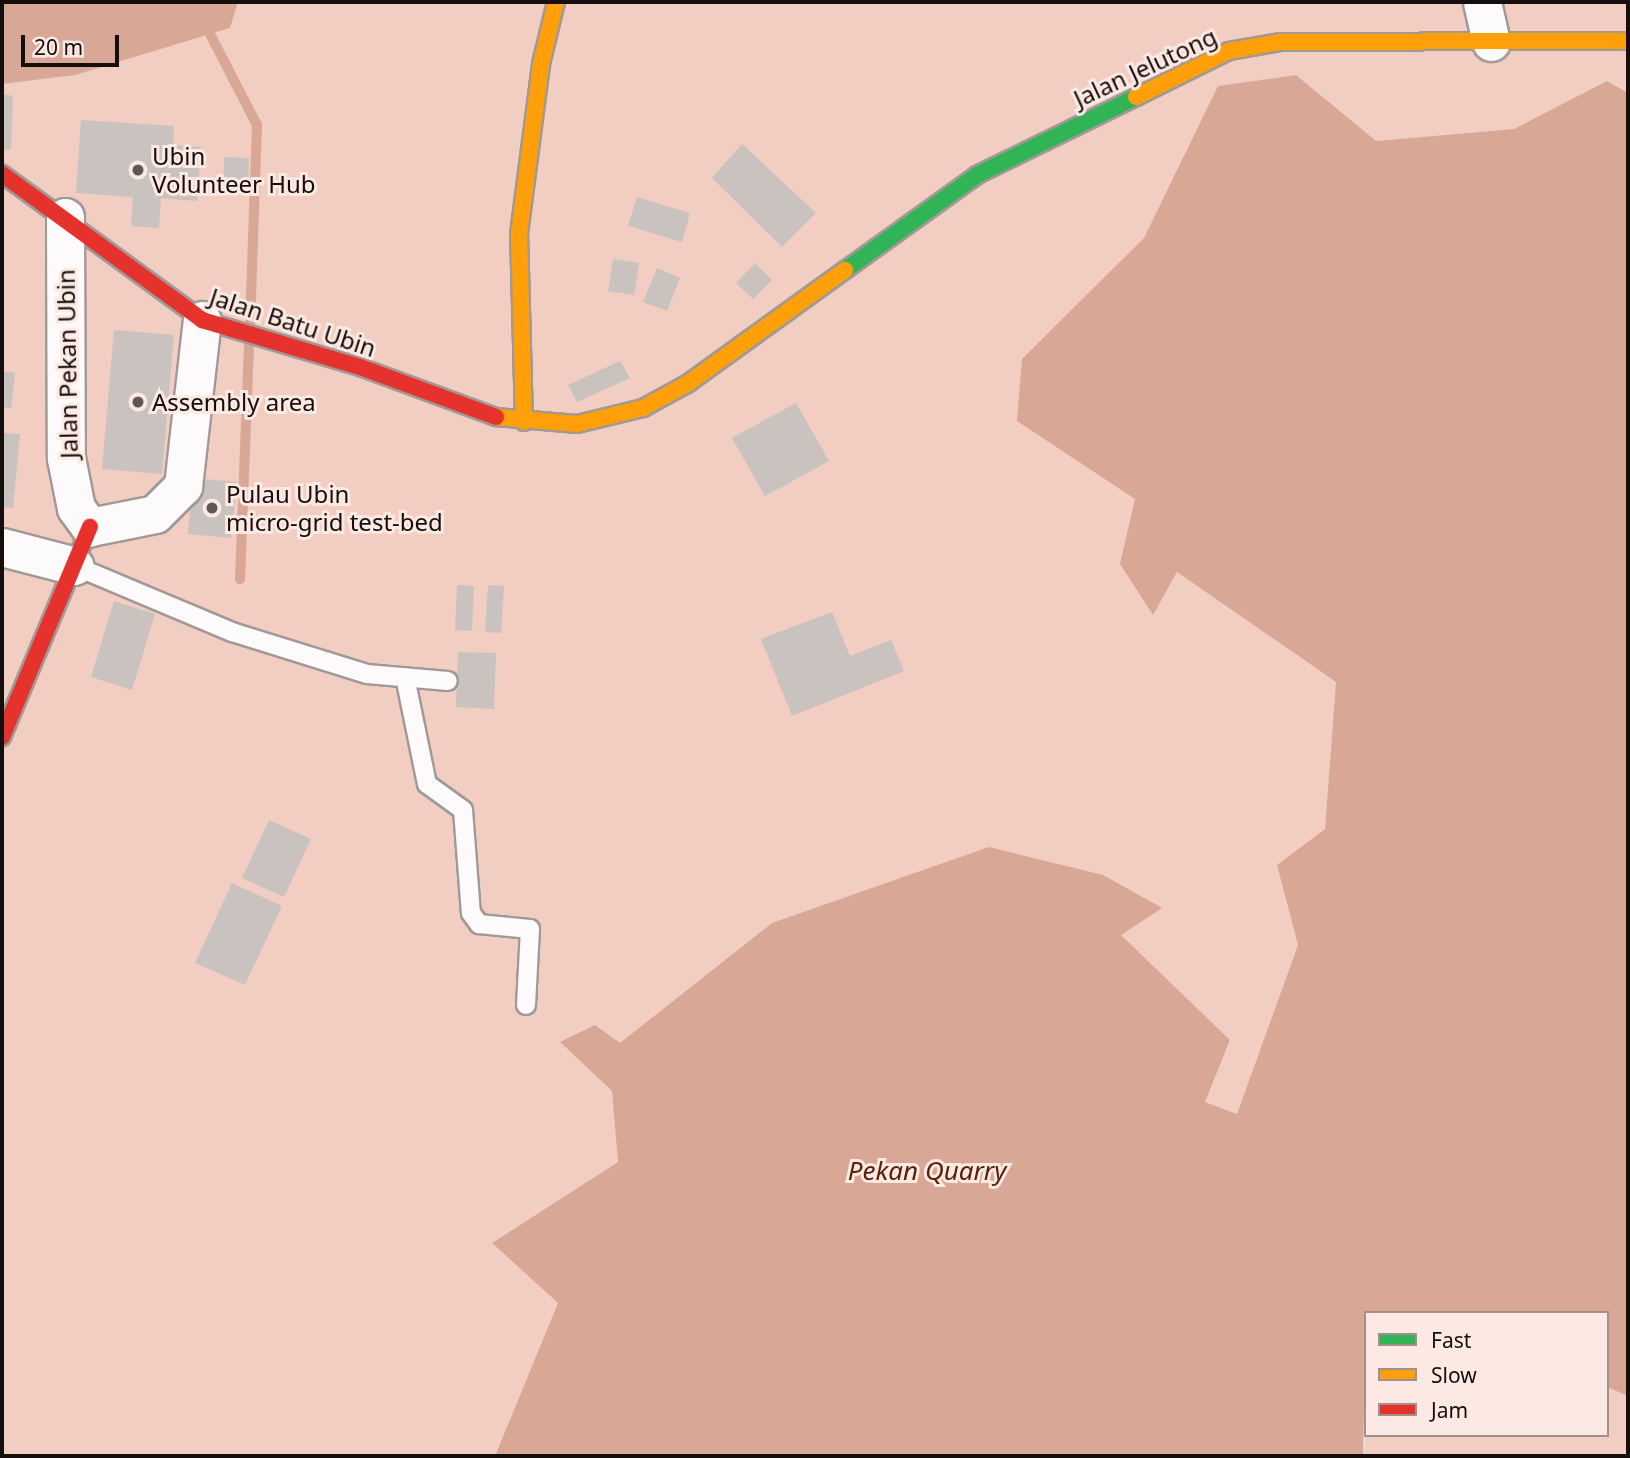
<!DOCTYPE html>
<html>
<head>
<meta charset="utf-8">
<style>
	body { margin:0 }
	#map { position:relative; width:1630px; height:1458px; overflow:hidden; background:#eae0dc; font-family:"Noto Sans",sans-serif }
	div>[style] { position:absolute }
	.green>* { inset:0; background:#f1cdc2 }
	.water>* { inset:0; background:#d9a796 }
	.stream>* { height:10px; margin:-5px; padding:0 5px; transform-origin:5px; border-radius:5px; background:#d9a796 }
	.building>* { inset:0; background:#cac2bf }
	.roads { filter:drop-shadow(2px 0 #a09996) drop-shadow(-2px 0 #a09996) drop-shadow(0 2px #a09996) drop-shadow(0 -2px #a09996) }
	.lane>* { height:18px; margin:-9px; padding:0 9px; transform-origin:9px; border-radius:9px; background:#fcfafa }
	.street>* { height:37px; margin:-18.5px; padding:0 18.5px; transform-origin:18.5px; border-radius:18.5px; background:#fcfafa }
	.fast>* { height:16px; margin:-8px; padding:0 8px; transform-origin:8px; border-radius:8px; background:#30b455 }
	.slow>* { height:16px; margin:-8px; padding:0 8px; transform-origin:8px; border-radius:8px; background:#ff9f0a }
	.jam>* { height:16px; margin:-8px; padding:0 8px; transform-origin:8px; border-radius:8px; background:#e5322d }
	.dots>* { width:19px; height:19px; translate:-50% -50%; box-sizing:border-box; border:4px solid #fde9e3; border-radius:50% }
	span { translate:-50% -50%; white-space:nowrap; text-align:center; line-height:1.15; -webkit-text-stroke:6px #fde9e3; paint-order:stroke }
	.street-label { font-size:24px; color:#150e0c }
	.poi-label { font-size:24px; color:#150e0c }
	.left { translate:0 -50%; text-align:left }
	.water-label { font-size:26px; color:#5b1e08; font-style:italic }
	.frame { position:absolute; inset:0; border:4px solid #150e0c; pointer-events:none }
	.legend { position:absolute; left:1364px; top:1311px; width:245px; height:126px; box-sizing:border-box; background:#fde9e3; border:2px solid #a0918d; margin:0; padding:9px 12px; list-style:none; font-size:21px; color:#150e0c }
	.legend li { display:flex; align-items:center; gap:14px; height:35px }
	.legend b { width:35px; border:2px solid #a0918d }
	.scale { position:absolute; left:21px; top:35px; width:98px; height:32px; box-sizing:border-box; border:4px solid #150e0c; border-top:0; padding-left:9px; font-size:21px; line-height:24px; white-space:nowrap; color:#150e0c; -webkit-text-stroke:5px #fde9e3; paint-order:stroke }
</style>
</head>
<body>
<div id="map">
	<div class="green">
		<i style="clip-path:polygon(238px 2px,1628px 2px,1628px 93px,1607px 81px,1514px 129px,1375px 141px,1296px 75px,1218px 86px,1145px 238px,1053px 329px,1163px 552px,1153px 614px,1177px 572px,1336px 682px,1325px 830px,1277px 865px,1298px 945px,1237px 1114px,1205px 1102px,1230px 1040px,1121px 935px,1161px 907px,772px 923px,620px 1043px,560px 1042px,612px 1091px,618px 1162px,492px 1243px,558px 1303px,495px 1456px,2px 1456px,2px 84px,75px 75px,230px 28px)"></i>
		<i style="clip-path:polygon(1607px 1387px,1628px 1396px,1628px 1456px,1363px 1456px,1366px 1435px,1607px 1435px)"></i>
	</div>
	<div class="water">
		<i style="clip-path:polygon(2px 2px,238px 2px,230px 28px,75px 75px,2px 84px)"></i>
		<i style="clip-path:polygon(1296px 75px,1376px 141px,1514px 129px,1607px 81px,1628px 93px,1628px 1396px,1607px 1387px,1607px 1313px,1366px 1313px,1363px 1456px,495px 1456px,558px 1303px,492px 1243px,618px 1162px,612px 1091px,560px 1042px,595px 1025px,620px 1043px,772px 923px,989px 847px,1103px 875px,1162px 908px,1121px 935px,1230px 1040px,1205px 1102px,1237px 1114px,1298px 945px,1277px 865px,1325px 829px,1336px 682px,1177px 572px,1153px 615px,1120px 564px,1135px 499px,1017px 421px,1022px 359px,1144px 238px,1218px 86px)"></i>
	</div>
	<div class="stream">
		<i style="left:210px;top:34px;width:102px;rotate:62.7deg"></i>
		<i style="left:257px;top:125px;width:202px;rotate:92deg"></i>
		<i style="left:240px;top:579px;width:237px;rotate:-87.8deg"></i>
	</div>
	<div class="building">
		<i style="clip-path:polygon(2px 94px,13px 96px,11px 150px,2px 149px)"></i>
		<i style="clip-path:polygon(81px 120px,174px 126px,173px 145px,201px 147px,197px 201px,161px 198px,159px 228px,131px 226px,133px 197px,76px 193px)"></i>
		<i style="clip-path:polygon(742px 144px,816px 213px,782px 247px,712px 178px)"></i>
		<i style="clip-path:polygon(224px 157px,249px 158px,248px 192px,223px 192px)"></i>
		<i style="clip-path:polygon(637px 197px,690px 213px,682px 242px,628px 226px)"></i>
		<i style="clip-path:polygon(613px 259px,639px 263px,634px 295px,608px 291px)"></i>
		<i style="clip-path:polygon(755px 263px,772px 280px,753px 299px,736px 283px)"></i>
		<i style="clip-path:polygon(657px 268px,680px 278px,667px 311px,643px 302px)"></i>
		<i style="clip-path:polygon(114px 330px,174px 335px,162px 474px,102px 469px)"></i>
		<i style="clip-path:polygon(620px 361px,630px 378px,577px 402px,568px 385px)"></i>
		<i style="clip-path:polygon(2px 371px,15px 373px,11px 408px,2px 407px)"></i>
		<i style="clip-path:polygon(796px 403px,829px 461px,765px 496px,732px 438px)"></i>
		<i style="clip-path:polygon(2px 433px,20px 434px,13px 508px,2px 507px)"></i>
		<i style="clip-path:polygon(193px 478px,237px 482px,231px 538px,188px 534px)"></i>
		<i style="clip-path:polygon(457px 585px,474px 586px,472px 631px,455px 630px)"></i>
		<i style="clip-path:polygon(488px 585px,504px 586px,501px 633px,485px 632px)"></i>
		<i style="clip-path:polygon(114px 601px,155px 614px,132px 690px,91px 677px)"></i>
		<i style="clip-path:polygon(832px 612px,850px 656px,891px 640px,904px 671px,792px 716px,761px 639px)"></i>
		<i style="clip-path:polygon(458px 652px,496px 653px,494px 709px,456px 707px)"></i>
		<i style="clip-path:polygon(269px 820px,311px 839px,284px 897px,242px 878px)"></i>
		<i style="clip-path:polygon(232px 883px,282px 906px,245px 985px,195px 963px)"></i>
	</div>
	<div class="roads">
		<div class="lane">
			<i style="left:75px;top:566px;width:170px;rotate:22.8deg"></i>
			<i style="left:232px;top:632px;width:141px;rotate:17.3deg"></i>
			<i style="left:367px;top:674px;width:81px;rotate:4.9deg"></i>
			<i style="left:405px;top:677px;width:109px;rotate:78.4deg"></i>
			<i style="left:427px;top:784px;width:44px;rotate:35.8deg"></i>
			<i style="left:463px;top:810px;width:103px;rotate:85.6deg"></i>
			<i style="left:471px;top:913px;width:14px;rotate:54deg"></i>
			<i style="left:479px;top:924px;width:51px;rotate:5.6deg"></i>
			<i style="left:530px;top:929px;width:76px;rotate:93deg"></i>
		</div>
		<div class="street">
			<i style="left:1482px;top:2px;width:41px;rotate:77.3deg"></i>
			<i style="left:65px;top:217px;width:241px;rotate:89.8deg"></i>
			<i style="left:66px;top:458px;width:51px;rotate:78.7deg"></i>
			<i style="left:76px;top:508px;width:24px;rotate:54deg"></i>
			<i style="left:90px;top:527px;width:66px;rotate:-11.3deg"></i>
			<i style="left:155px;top:514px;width:40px;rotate:-45deg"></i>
			<i style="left:183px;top:486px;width:167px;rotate:-83.5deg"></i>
			<i style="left:2px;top:547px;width:75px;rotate:14.6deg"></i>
		</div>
		<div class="fast">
			<i style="left:845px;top:270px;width:163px;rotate:-35.7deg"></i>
			<i style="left:977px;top:175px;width:177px;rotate:-26.1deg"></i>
		</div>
		<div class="slow">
			<i style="left:1136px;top:97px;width:104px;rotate:-26.3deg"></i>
			<i style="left:1229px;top:51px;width:53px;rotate:-9.8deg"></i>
			<i style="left:1281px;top:42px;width:347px;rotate:-0.2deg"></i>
			<i style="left:496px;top:417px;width:81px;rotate:4.9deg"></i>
			<i style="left:577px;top:424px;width:68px;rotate:-13.6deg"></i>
			<i style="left:643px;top:408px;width:50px;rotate:-28.6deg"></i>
			<i style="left:687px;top:384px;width:195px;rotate:-35.8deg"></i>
			<i style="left:524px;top:422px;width:188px;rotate:-91.5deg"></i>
			<i style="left:519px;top:234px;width:171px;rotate:-82.6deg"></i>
			<i style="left:541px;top:64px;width:64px;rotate:-76.4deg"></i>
		</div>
		<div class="jam">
			<i style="left:2px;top:174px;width:248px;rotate:36.1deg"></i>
			<i style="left:202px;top:320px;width:165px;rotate:16.6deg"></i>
			<i style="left:360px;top:367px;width:145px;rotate:20.2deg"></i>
			<i style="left:2px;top:737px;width:228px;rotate:-67.3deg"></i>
		</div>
	</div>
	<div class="dots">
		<i style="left:138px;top:170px;background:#605855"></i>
		<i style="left:138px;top:402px;background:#605855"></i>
		<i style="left:212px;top:508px;background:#605855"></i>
	</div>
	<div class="street-label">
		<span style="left:1145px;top:67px;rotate:-25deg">Jalan Jelutong</span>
		<span style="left:293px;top:322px;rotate:18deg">Jalan Batu Ubin</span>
		<span style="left:67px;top:364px;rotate:-91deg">Jalan Pekan Ubin</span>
	</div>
	<div class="poi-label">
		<span class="left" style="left:152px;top:170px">Ubin<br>Volunteer Hub</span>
		<span class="left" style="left:152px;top:402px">Assembly area</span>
		<span class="left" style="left:226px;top:508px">Pulau Ubin<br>micro-grid test-bed</span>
	</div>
	<div class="water-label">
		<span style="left:927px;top:1171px">Pekan Quarry</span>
	</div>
	<div class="frame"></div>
	<ul class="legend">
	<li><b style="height:9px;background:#30b455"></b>Fast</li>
	<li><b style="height:9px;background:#ff9f0a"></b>Slow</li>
	<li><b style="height:9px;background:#e5322d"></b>Jam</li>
	</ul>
	<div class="scale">20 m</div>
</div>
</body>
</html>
